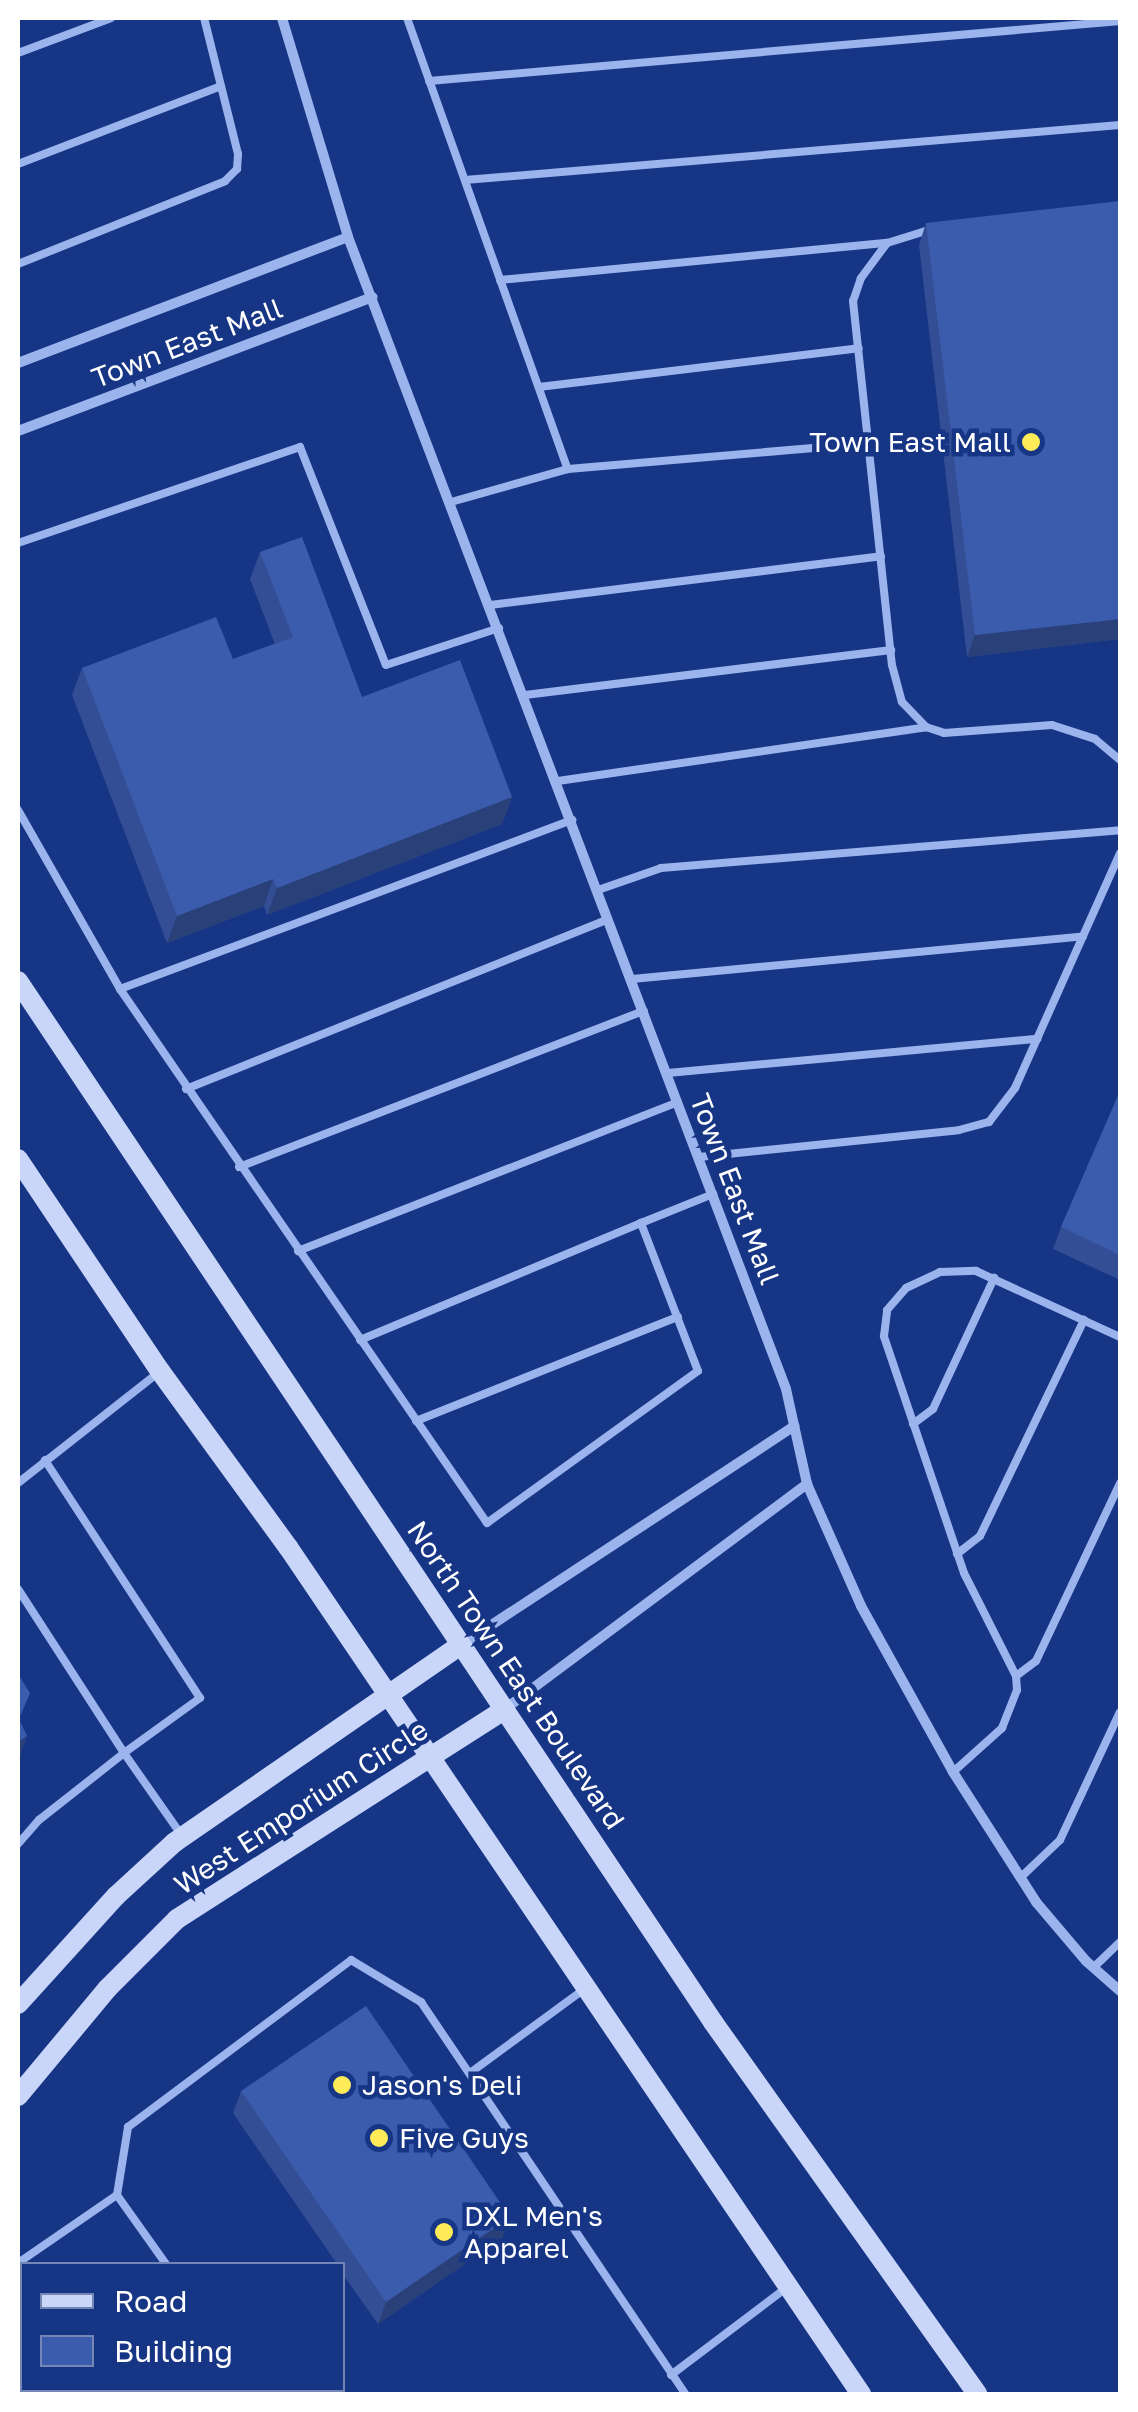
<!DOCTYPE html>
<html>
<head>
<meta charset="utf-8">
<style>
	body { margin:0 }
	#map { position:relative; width:1138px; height:2412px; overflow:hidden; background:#173585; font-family:"Golos Text",sans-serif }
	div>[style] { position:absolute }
	.lane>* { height:8px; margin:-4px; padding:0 4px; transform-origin:4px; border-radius:4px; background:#9cb4ed }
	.street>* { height:10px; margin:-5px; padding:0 5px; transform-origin:5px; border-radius:5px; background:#9cb4ed }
	.secondary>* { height:20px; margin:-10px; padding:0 10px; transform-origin:10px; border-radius:10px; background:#c9d6f9 }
	.wall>* { inset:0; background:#334e95 }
	.shaded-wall>* { inset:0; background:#294079 }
	.building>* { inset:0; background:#3b5bad }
	.dots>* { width:28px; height:28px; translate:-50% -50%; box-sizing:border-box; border:5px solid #173585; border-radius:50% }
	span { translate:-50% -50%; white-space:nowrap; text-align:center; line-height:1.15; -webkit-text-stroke:9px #173585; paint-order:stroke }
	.street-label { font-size:28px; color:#fff }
	.poi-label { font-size:28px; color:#fff }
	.right { translate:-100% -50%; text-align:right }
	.left { translate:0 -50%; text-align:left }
	.frame { position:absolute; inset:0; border:20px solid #fff; pointer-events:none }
	.legend { position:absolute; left:20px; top:2262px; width:325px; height:130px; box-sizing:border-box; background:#173585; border:2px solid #7486b6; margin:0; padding:12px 18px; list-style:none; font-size:30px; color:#fff }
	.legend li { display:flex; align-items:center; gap:20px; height:50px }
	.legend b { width:50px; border:2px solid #7486b6 }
</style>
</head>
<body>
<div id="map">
	<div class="lane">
		<i style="left:407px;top:18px;width:479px;rotate:70.4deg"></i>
		<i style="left:18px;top:53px;width:99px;rotate:-20.6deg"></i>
		<i style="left:429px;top:81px;width:694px;rotate:-4.96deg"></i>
		<i style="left:18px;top:164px;width:217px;rotate:-21deg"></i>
		<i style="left:465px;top:180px;width:657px;rotate:-4.8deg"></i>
		<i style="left:932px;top:229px;width:47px;rotate:162.7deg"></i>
		<i style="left:887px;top:243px;width:44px;rotate:126.6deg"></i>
		<i style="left:861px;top:278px;width:24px;rotate:109deg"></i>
		<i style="left:853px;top:301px;width:366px;rotate:83.9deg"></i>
		<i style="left:892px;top:665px;width:38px;rotate:75deg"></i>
		<i style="left:902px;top:702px;width:35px;rotate:46deg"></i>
		<i style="left:926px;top:727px;width:19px;rotate:18deg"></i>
		<i style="left:944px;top:733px;width:108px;rotate:-4.2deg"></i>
		<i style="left:1052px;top:725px;width:45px;rotate:18deg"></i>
		<i style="left:1095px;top:739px;width:33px;rotate:40deg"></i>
		<i style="left:18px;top:264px;width:223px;rotate:-21.8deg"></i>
		<i style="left:225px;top:181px;width:17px;rotate:-45deg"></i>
		<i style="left:237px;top:169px;width:15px;rotate:-86deg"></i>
		<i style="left:238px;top:154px;width:140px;rotate:-104deg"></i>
		<i style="left:500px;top:280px;width:389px;rotate:-5.5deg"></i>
		<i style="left:539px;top:387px;width:322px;rotate:-6.9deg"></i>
		<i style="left:451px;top:502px;width:122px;rotate:-15.8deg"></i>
		<i style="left:568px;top:469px;width:302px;rotate:-4.9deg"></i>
		<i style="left:18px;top:543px;width:298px;rotate:-18.8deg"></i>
		<i style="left:300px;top:447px;width:234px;rotate:68.5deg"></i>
		<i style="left:386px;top:665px;width:119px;rotate:-18.1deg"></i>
		<i style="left:490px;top:605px;width:394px;rotate:-7.1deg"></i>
		<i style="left:525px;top:695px;width:369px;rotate:-7deg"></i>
		<i style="left:558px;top:781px;width:372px;rotate:-8.3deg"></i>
		<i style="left:18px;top:810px;width:206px;rotate:60.3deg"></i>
		<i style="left:120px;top:989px;width:483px;rotate:-20.5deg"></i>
		<i style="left:598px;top:890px;width:67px;rotate:-19.2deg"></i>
		<i style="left:661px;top:868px;width:461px;rotate:-4.7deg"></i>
		<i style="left:632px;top:979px;width:453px;rotate:-5.4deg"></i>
		<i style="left:120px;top:989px;width:648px;rotate:55.5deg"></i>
		<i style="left:487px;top:1523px;width:260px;rotate:-35.8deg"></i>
		<i style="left:698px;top:1371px;width:159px;rotate:-111.1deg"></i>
		<i style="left:641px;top:1223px;width:78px;rotate:-21.9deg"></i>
		<i style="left:668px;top:1073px;width:371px;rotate:-5.3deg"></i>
		<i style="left:186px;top:1089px;width:455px;rotate:-21.9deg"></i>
		<i style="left:699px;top:1157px;width:261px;rotate:-5.9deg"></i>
		<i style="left:959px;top:1130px;width:31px;rotate:-15deg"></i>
		<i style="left:989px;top:1122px;width:43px;rotate:-52.6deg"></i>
		<i style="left:1015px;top:1088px;width:257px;rotate:-65.9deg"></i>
		<i style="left:239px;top:1167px;width:434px;rotate:-21.1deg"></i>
		<i style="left:298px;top:1251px;width:408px;rotate:-21.4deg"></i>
		<i style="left:360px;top:1340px;width:304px;rotate:-22.6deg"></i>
		<i style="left:416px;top:1421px;width:282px;rotate:-21.7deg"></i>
		<i style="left:913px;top:1424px;width:25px;rotate:-37deg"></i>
		<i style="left:933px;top:1409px;width:145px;rotate:-65deg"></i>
		<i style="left:18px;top:1483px;width:179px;rotate:-38.2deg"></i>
		<i style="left:957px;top:1554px;width:29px;rotate:-38deg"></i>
		<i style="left:980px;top:1536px;width:240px;rotate:-64.3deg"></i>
		<i style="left:18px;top:1589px;width:195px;rotate:57.1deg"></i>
		<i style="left:124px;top:1753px;width:94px;rotate:-35.9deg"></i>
		<i style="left:200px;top:1698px;width:284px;rotate:-123.1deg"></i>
		<i style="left:1016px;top:1676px;width:25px;rotate:-37deg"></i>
		<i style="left:1036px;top:1661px;width:197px;rotate:-64.7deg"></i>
		<i style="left:953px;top:1772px;width:66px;rotate:-41.9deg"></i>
		<i style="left:1002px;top:1728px;width:41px;rotate:-68.5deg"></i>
		<i style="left:1017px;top:1690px;width:14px;rotate:-94deg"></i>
		<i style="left:1016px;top:1676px;width:115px;rotate:-116.8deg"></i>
		<i style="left:964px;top:1573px;width:250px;rotate:-108.7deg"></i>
		<i style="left:884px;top:1336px;width:26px;rotate:-83deg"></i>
		<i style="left:887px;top:1310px;width:29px;rotate:-49deg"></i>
		<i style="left:906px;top:1288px;width:38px;rotate:-25deg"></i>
		<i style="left:940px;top:1272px;width:36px;rotate:-2deg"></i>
		<i style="left:976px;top:1271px;width:158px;rotate:24.6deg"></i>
		<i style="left:18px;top:1844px;width:32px;rotate:-49deg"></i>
		<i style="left:39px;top:1820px;width:108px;rotate:-38.2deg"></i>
		<i style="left:124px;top:1753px;width:98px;rotate:55deg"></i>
		<i style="left:1020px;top:1878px;width:55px;rotate:-43.5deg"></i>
		<i style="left:1060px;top:1840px;width:141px;rotate:-64.9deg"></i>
		<i style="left:1093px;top:1968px;width:37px;rotate:-44deg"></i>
		<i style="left:470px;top:2073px;width:140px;rotate:-36.3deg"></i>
		<i style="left:18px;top:2263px;width:120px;rotate:-34.5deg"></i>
		<i style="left:166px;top:2264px;width:85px;rotate:-125.4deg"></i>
		<i style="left:117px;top:2195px;width:69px;rotate:-80.8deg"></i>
		<i style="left:128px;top:2127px;width:279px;rotate:-36.8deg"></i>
		<i style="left:351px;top:1960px;width:82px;rotate:31deg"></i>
		<i style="left:421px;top:2002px;width:473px;rotate:56deg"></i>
		<i style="left:671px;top:2375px;width:144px;rotate:-37.1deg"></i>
		<i style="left:253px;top:2390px;width:6px;rotate:45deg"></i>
	</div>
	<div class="street">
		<i style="left:282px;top:18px;width:229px;rotate:73.2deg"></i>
		<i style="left:348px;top:237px;width:1232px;rotate:69.18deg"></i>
		<i style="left:786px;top:1389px;width:97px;rotate:77.5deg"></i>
		<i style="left:807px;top:1484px;width:133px;rotate:66.1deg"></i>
		<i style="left:861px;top:1606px;width:190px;rotate:61deg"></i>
		<i style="left:953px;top:1772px;width:154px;rotate:57.4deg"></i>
		<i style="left:1036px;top:1902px;width:77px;rotate:49.7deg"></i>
		<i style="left:1086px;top:1961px;width:45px;rotate:41.4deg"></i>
		<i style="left:18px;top:363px;width:353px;rotate:-20.9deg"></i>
		<i style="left:18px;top:431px;width:379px;rotate:-20.7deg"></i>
		<i style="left:461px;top:1645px;width:399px;rotate:-33.3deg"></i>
		<i style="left:505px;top:1709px;width:377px;rotate:-36.7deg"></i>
	</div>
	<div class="secondary">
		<i style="left:18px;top:981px;width:1252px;rotate:56.27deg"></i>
		<i style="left:713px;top:2022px;width:456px;rotate:54.6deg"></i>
		<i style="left:18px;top:1159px;width:255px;rotate:56.2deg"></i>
		<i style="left:160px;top:1371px;width:218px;rotate:54deg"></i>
		<i style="left:288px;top:1547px;width:1023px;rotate:55.92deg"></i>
		<i style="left:18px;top:2004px;width:146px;rotate:-47.8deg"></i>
		<i style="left:116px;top:1896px;width:80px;rotate:-42.5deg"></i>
		<i style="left:175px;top:1842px;width:347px;rotate:-34.6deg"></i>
		<i style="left:18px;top:2096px;width:139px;rotate:-50.2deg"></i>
		<i style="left:107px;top:1989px;width:99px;rotate:-45deg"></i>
		<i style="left:177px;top:1919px;width:389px;rotate:-32.6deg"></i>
	</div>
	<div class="wall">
		<i style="clip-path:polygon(926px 223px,1120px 639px,967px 657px,919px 245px)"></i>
		<i style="clip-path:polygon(260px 552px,362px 697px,512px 797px,502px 824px,267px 915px,264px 906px,167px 943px,72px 695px,82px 668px,233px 659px,275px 644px,250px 579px)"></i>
		<i style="clip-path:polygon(1120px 1091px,1120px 1280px,1053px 1249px,1061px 1227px)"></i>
		<i style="clip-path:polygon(241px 2091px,510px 2217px,502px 2238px,378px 2324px,342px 2273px,342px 2264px,337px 2264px,233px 2113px)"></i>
	</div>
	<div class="shaded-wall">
		<i style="clip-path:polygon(1120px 619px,1120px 639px,967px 657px,975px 635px)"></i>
		<i style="clip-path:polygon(512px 797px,502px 824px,267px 915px,277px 888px)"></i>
		<i style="clip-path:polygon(273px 879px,264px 906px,167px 943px,177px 916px)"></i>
		<i style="clip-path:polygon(27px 1736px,18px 1763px,18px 1742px)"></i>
		<i style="clip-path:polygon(510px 2217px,502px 2238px,378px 2324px,386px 2302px)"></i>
	</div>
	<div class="building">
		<i style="clip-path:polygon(1120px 201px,1120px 619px,975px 635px,926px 223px)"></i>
		<i style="clip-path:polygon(302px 537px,362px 697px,460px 660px,512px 797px,277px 888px,273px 879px,177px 916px,82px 668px,216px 617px,233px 659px,293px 637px,260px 552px)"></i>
		<i style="clip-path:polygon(1120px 1091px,1120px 1255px,1061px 1227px)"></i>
		<i style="clip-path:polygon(18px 1674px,30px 1693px,19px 1719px,27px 1736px,18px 1742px)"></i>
		<i style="clip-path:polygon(366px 2006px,510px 2217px,386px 2302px,241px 2091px)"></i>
		<i style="clip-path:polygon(22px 2348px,22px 2390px,206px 2390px,209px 2394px,23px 2394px,18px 2386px,18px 2352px)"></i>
	</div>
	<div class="dots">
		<i style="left:1031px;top:442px;background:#ffea58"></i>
		<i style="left:342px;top:2085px;background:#ffea58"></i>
		<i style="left:379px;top:2138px;background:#ffea58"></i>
		<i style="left:444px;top:2232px;background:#ffea58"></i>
	</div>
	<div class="street-label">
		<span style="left:187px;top:343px;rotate:-21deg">Town East Mall</span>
		<span style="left:735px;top:1189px;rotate:69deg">Town East Mall</span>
		<span style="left:516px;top:1675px;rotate:56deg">North Town East Boulevard</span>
		<span style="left:301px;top:1807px;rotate:-33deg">West Emporium Circle</span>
	</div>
	<div class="poi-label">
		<span class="right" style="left:1011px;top:442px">Town East Mall</span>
		<span class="left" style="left:362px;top:2085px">Jason's Deli</span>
		<span class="left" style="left:399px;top:2138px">Five Guys</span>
		<span class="left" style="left:464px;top:2232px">DXL Men's<br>Apparel</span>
	</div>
	<div class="frame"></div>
	<ul class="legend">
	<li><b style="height:12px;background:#c9d6f9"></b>Road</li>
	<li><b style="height:28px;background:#3b5bad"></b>Building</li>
	</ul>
</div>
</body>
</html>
